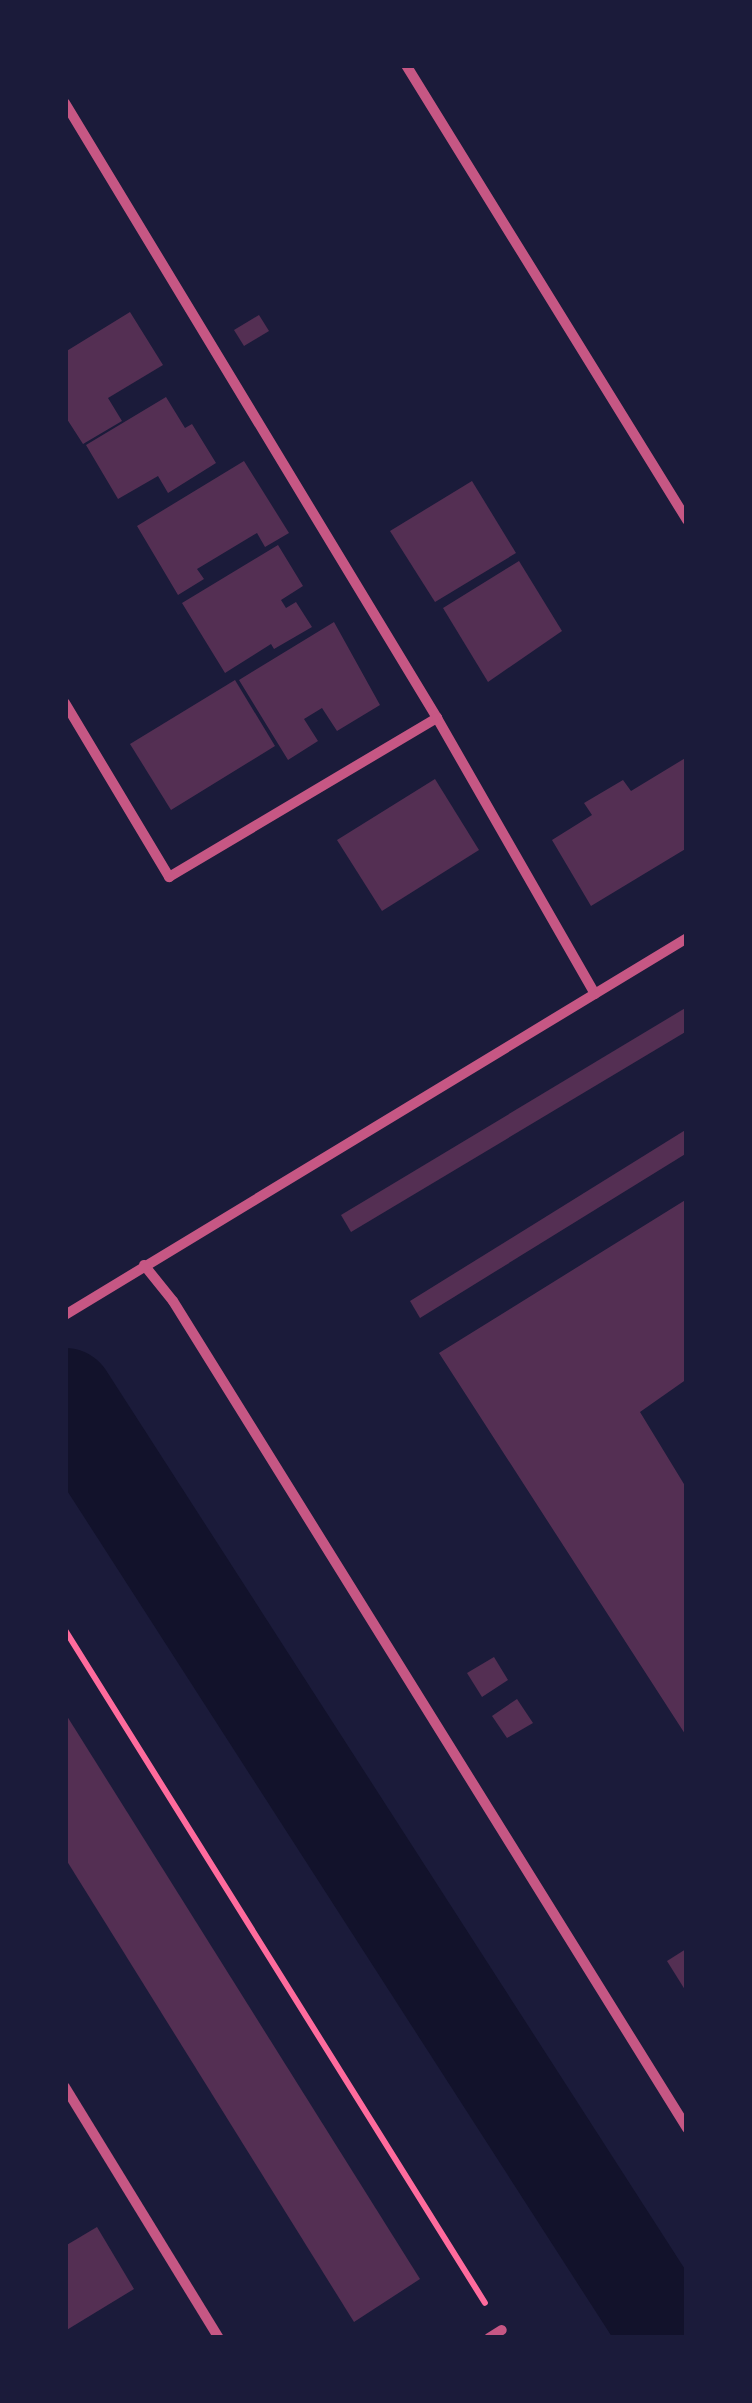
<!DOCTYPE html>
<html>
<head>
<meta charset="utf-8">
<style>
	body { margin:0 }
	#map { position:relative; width:752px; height:2403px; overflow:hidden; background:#1b1b3a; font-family:Bitter,serif }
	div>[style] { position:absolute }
	.river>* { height:98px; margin:-49px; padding:0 49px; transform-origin:49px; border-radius:49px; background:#12122b }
	.building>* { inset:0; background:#542f53 }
	.path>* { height:6px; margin:-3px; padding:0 3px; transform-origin:3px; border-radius:3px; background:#ff6b9d }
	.minor>* { height:10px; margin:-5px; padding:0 5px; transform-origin:5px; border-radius:5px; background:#c65784 }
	span { translate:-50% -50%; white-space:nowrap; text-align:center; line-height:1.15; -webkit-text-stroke:8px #1b1b3a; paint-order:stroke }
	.frame { position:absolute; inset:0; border:68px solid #1b1b3a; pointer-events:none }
</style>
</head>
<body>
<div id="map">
	<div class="river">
		<i style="left:65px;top:1397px;width:1119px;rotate:57.22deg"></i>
	</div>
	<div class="building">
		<i style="clip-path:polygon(130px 312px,163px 365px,108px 398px,122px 421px,83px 444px,65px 416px,65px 352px)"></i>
		<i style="clip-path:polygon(259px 315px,269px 331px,244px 346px,234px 330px)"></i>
		<i style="clip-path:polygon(166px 397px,185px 428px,192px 424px,216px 463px,168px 493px,158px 476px,118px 499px,86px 445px)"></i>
		<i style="clip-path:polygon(244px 461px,289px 533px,265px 547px,257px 533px,197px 569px,204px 579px,178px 595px,137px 526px)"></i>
		<i style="clip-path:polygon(472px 481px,516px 553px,435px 602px,390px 531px)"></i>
		<i style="clip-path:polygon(278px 545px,303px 586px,281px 600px,286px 608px,296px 602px,312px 627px,274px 649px,271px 644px,225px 673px,182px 603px)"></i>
		<i style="clip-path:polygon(519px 561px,562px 631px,488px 682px,443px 608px)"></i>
		<i style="clip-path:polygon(334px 622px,380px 705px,337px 731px,322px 708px,304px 719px,318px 741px,288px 760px,239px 680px)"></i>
		<i style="clip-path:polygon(235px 680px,275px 746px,171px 810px,130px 744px)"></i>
		<i style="clip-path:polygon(687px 757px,687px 848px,591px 906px,552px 840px,592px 815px,584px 803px,623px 780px,631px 791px)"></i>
		<i style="clip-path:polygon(435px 779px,479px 850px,382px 911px,337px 840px)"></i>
		<i style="clip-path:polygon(687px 1007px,687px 1031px,351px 1232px,341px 1215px)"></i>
		<i style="clip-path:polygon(687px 1129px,687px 1153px,420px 1318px,410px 1301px)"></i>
		<i style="clip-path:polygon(687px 1199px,687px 1379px,640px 1412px,687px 1489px,687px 1737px,439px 1353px)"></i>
		<i style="clip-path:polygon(494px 1657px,508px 1680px,482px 1697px,467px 1673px)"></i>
		<i style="clip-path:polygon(517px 1699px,533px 1723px,507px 1738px,492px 1716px)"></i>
		<i style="clip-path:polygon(65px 1713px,420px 2279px,354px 2322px,65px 1858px)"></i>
		<i style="clip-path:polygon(686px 1949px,687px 1951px,687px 1993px,667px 1961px)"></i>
		<i style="clip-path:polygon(97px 2227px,134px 2289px,65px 2331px,65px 2246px)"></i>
	</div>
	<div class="path">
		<i style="left:65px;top:1630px;width:793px;rotate:58.03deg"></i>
	</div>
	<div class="minor">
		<i style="left:406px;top:65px;width:535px;rotate:58.3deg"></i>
		<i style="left:65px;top:103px;width:719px;rotate:58.83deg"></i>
		<i style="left:65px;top:703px;width:203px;rotate:59.1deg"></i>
		<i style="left:169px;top:877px;width:312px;rotate:-30.7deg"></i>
		<i style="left:437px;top:718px;width:318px;rotate:60.2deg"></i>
		<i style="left:144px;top:1265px;width:46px;rotate:51.1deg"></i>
		<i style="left:173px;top:1301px;width:974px;rotate:58.14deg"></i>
		<i style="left:65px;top:1315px;width:727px;rotate:-31.22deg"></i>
		<i style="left:65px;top:2087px;width:294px;rotate:58.5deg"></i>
		<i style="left:489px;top:2338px;width:15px;rotate:-32deg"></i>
	</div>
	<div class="frame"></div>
</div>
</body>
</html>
